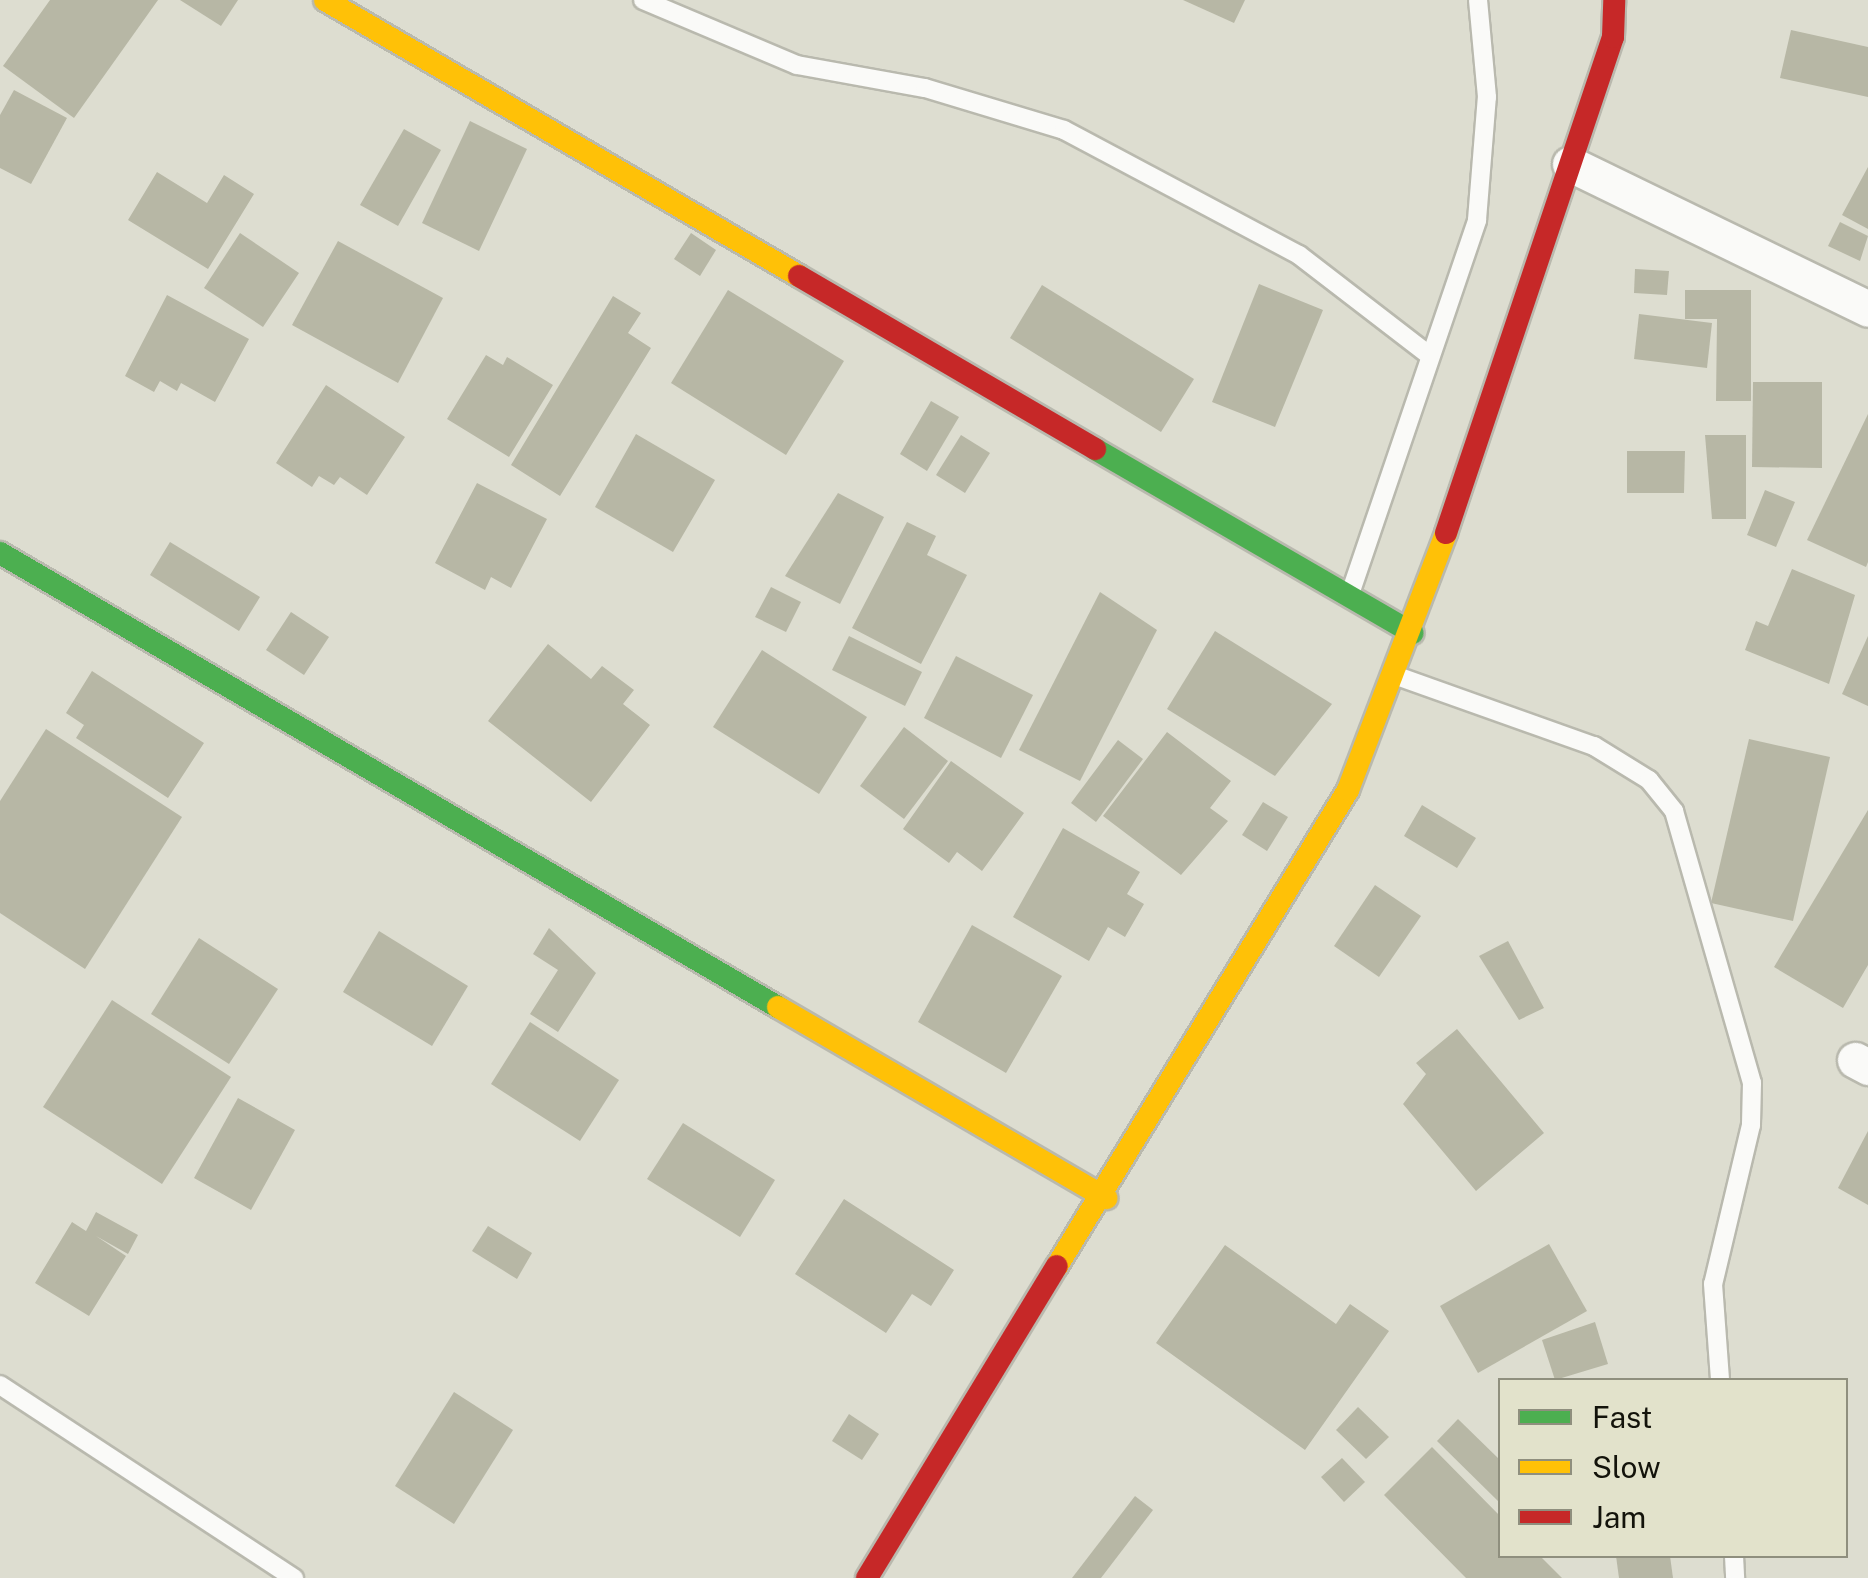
<!DOCTYPE html>
<html>
<head>
<meta charset="utf-8">
<style>
	body { margin:0 }
	#map { position:relative; width:1868px; height:1578px; overflow:hidden; background:#ddddd0; font-family:"Public Sans",sans-serif }
	div>[style] { position:absolute }
	.building>* { inset:0; background:#b7b7a5 }
	.roads { filter:drop-shadow(2px 0 #b9b9ae) drop-shadow(-2px 0 #b9b9ae) drop-shadow(0 2px #b9b9ae) drop-shadow(0 -2px #b9b9ae) }
	.lane>* { height:18px; margin:-9px; padding:0 9px; transform-origin:9px; border-radius:9px; background:#fafaf8 }
	.street>* { height:35px; margin:-17.5px; padding:0 17.5px; transform-origin:17.5px; border-radius:17.5px; background:#fafaf8 }
	.fast>* { height:22px; margin:-11px; padding:0 11px; transform-origin:11px; border-radius:11px; background:#4caf50 }
	.slow>* { height:22px; margin:-11px; padding:0 11px; transform-origin:11px; border-radius:11px; background:#ffc107 }
	.jam>* { height:22px; margin:-11px; padding:0 11px; transform-origin:11px; border-radius:11px; background:#c62828 }
	span { translate:-50% -50%; white-space:nowrap; text-align:center; line-height:1.15; -webkit-text-stroke:8px #e2e2cb; paint-order:stroke }
	.legend { position:absolute; left:1498px; top:1378px; width:350px; height:180px; box-sizing:border-box; background:#e2e2cb; border:2px solid #8f8f7e; margin:0; padding:12px 18px; list-style:none; font-size:30px; color:#13130b }
	.legend li { display:flex; align-items:center; gap:20px; height:50px }
	.legend b { width:50px; border:2px solid #8f8f7e }
</style>
</head>
<body>
<div id="map">
	<div class="building">
		<i style="clip-path:polygon(50px 0,158px 0,74px 118px,3px 66px)"></i>
		<i style="clip-path:polygon(180px 0,238px 0,221px 26px)"></i>
		<i style="clip-path:polygon(1183px 0,1245px 0,1234px 23px)"></i>
		<i style="clip-path:polygon(1791px 30px,1868px 47px,1868px 97px,1780px 78px)"></i>
		<i style="clip-path:polygon(14px 90px,67px 118px,31px 184px,0 168px,0 115px)"></i>
		<i style="clip-path:polygon(470px 121px,527px 149px,479px 251px,422px 223px)"></i>
		<i style="clip-path:polygon(404px 129px,441px 150px,398px 226px,360px 205px)"></i>
		<i style="clip-path:polygon(1868px 167px,1868px 229px,1842px 215px)"></i>
		<i style="clip-path:polygon(157px 172px,207px 203px,224px 175px,254px 194px,208px 269px,128px 220px)"></i>
		<i style="clip-path:polygon(1840px 222px,1868px 236px,1860px 261px,1828px 246px)"></i>
		<i style="clip-path:polygon(240px 233px,299px 273px,263px 327px,204px 288px)"></i>
		<i style="clip-path:polygon(691px 233px,716px 250px,700px 276px,674px 259px)"></i>
		<i style="clip-path:polygon(338px 241px,443px 298px,398px 383px,292px 325px)"></i>
		<i style="clip-path:polygon(1635px 269px,1669px 271px,1667px 295px,1634px 293px)"></i>
		<i style="clip-path:polygon(1259px 284px,1323px 310px,1275px 427px,1212px 402px)"></i>
		<i style="clip-path:polygon(1042px 285px,1194px 379px,1161px 432px,1010px 338px)"></i>
		<i style="clip-path:polygon(728px 290px,844px 361px,786px 455px,671px 383px)"></i>
		<i style="clip-path:polygon(1685px 290px,1751px 290px,1751px 401px,1716px 401px,1717px 319px,1685px 319px)"></i>
		<i style="clip-path:polygon(167px 295px,249px 339px,215px 402px,181px 383px,177px 391px,160px 381px,154px 392px,125px 376px)"></i>
		<i style="clip-path:polygon(613px 296px,641px 313px,628px 333px,651px 348px,560px 496px,511px 465px)"></i>
		<i style="clip-path:polygon(1639px 314px,1712px 323px,1707px 368px,1634px 359px)"></i>
		<i style="clip-path:polygon(486px 355px,503px 365px,507px 357px,553px 385px,509px 457px,447px 419px)"></i>
		<i style="clip-path:polygon(1753px 382px,1822px 382px,1822px 468px,1752px 467px)"></i>
		<i style="clip-path:polygon(326px 385px,405px 437px,367px 495px,340px 477px,334px 485px,319px 476px,312px 487px,276px 463px)"></i>
		<i style="clip-path:polygon(931px 401px,959px 417px,927px 471px,900px 454px)"></i>
		<i style="clip-path:polygon(1868px 414px,1868px 562px,1866px 567px,1807px 540px)"></i>
		<i style="clip-path:polygon(636px 434px,715px 480px,673px 552px,595px 507px)"></i>
		<i style="clip-path:polygon(961px 435px,990px 453px,965px 493px,936px 475px)"></i>
		<i style="clip-path:polygon(1705px 435px,1746px 435px,1746px 519px,1712px 519px)"></i>
		<i style="clip-path:polygon(1627px 451px,1685px 451px,1684px 493px,1627px 493px)"></i>
		<i style="clip-path:polygon(477px 483px,547px 519px,511px 588px,491px 577px,485px 590px,435px 563px)"></i>
		<i style="clip-path:polygon(1765px 490px,1795px 502px,1776px 547px,1747px 535px)"></i>
		<i style="clip-path:polygon(838px 493px,884px 517px,840px 604px,785px 576px)"></i>
		<i style="clip-path:polygon(907px 522px,936px 536px,927px 555px,967px 575px,921px 664px,852px 628px)"></i>
		<i style="clip-path:polygon(170px 542px,260px 597px,239px 631px,150px 575px)"></i>
		<i style="clip-path:polygon(1792px 569px,1855px 595px,1829px 684px,1745px 650px,1756px 621px,1768px 626px)"></i>
		<i style="clip-path:polygon(771px 587px,801px 602px,786px 632px,755px 617px)"></i>
		<i style="clip-path:polygon(1100px 592px,1157px 630px,1080px 781px,1019px 750px)"></i>
		<i style="clip-path:polygon(291px 612px,329px 637px,304px 675px,266px 650px)"></i>
		<i style="clip-path:polygon(1215px 631px,1332px 704px,1275px 776px,1167px 709px)"></i>
		<i style="clip-path:polygon(849px 636px,922px 672px,905px 706px,832px 670px)"></i>
		<i style="clip-path:polygon(1868px 636px,1868px 706px,1842px 694px)"></i>
		<i style="clip-path:polygon(548px 644px,591px 679px,602px 666px,634px 690px,623px 704px,650px 725px,591px 802px,488px 721px)"></i>
		<i style="clip-path:polygon(762px 650px,867px 717px,819px 794px,713px 727px)"></i>
		<i style="clip-path:polygon(956px 656px,1033px 695px,1001px 758px,924px 718px)"></i>
		<i style="clip-path:polygon(92px 671px,204px 743px,168px 798px,76px 738px,84px 725px,66px 713px)"></i>
		<i style="clip-path:polygon(904px 727px,948px 761px,904px 819px,860px 786px)"></i>
		<i style="clip-path:polygon(46px 729px,182px 817px,85px 969px,0 913px,0 801px)"></i>
		<i style="clip-path:polygon(1167px 732px,1231px 781px,1210px 808px,1228px 821px,1181px 875px,1103px 816px)"></i>
		<i style="clip-path:polygon(1749px 739px,1830px 757px,1793px 921px,1711px 903px)"></i>
		<i style="clip-path:polygon(1118px 740px,1143px 759px,1096px 822px,1071px 803px)"></i>
		<i style="clip-path:polygon(951px 761px,1024px 813px,982px 871px,957px 852px,949px 863px,903px 829px)"></i>
		<i style="clip-path:polygon(1263px 802px,1288px 817px,1267px 851px,1242px 835px)"></i>
		<i style="clip-path:polygon(1422px 805px,1476px 838px,1457px 868px,1404px 836px)"></i>
		<i style="clip-path:polygon(1868px 810px,1868px 965px,1843px 1008px,1774px 967px)"></i>
		<i style="clip-path:polygon(1063px 828px,1140px 872px,1127px 894px,1144px 904px,1125px 937px,1108px 927px,1089px 961px,1013px 917px)"></i>
		<i style="clip-path:polygon(1375px 885px,1421px 916px,1379px 977px,1334px 946px)"></i>
		<i style="clip-path:polygon(972px 925px,1062px 976px,1006px 1073px,918px 1022px)"></i>
		<i style="clip-path:polygon(549px 928px,596px 973px,558px 1032px,530px 1014px,558px 970px,533px 954px)"></i>
		<i style="clip-path:polygon(379px 931px,468px 986px,432px 1046px,343px 992px)"></i>
		<i style="clip-path:polygon(199px 938px,278px 989px,229px 1064px,151px 1014px)"></i>
		<i style="clip-path:polygon(1508px 941px,1544px 1008px,1519px 1020px,1479px 956px)"></i>
		<i style="clip-path:polygon(112px 1000px,231px 1077px,162px 1184px,43px 1107px)"></i>
		<i style="clip-path:polygon(530px 1022px,619px 1080px,580px 1141px,491px 1084px)"></i>
		<i style="clip-path:polygon(1457px 1029px,1544px 1133px,1476px 1191px,1403px 1104px,1426px 1074px,1416px 1063px)"></i>
		<i style="clip-path:polygon(238px 1098px,295px 1130px,251px 1210px,194px 1178px)"></i>
		<i style="clip-path:polygon(683px 1123px,775px 1180px,740px 1237px,647px 1179px)"></i>
		<i style="clip-path:polygon(1868px 1131px,1868px 1205px,1838px 1188px)"></i>
		<i style="clip-path:polygon(844px 1199px,954px 1270px,931px 1306px,912px 1294px,886px 1333px,795px 1274px)"></i>
		<i style="clip-path:polygon(96px 1212px,138px 1235px,128px 1254px,96px 1236px,126px 1256px,89px 1316px,35px 1283px,72px 1222px,86px 1231px)"></i>
		<i style="clip-path:polygon(488px 1226px,532px 1253px,517px 1279px,472px 1251px)"></i>
		<i style="clip-path:polygon(1549px 1244px,1587px 1311px,1478px 1373px,1440px 1306px)"></i>
		<i style="clip-path:polygon(1225px 1245px,1336px 1324px,1350px 1304px,1389px 1331px,1305px 1450px,1156px 1343px)"></i>
		<i style="clip-path:polygon(1595px 1322px,1608px 1364px,1555px 1380px,1542px 1340px)"></i>
		<i style="clip-path:polygon(454px 1392px,513px 1430px,454px 1524px,395px 1486px)"></i>
		<i style="clip-path:polygon(1358px 1407px,1389px 1437px,1366px 1459px,1336px 1430px)"></i>
		<i style="clip-path:polygon(849px 1414px,879px 1434px,862px 1460px,832px 1441px)"></i>
		<i style="clip-path:polygon(1458px 1419px,1500px 1460px,1500px 1503px,1437px 1441px)"></i>
		<i style="clip-path:polygon(1432px 1447px,1500px 1516px,1500px 1556px,1540px 1556px,1562px 1578px,1466px 1578px,1384px 1495px)"></i>
		<i style="clip-path:polygon(1342px 1458px,1365px 1482px,1344px 1502px,1321px 1477px)"></i>
		<i style="clip-path:polygon(1135px 1496px,1153px 1510px,1101px 1578px,1072px 1578px)"></i>
		<i style="clip-path:polygon(1616px 1556px,1670px 1556px,1673px 1578px,1619px 1578px)"></i>
	</div>
	<div class="roads">
		<div class="lane">
			<i style="left:643px;top:0;width:167px;rotate:22.9deg"></i>
			<i style="left:797px;top:65px;width:130px;rotate:10.2deg"></i>
			<i style="left:925px;top:88px;width:145px;rotate:16.8deg"></i>
			<i style="left:1064px;top:130px;width:266px;rotate:28deg"></i>
			<i style="left:1299px;top:255px;width:165px;rotate:37.6deg"></i>
			<i style="left:1351px;top:591px;width:392px;rotate:-71.2deg"></i>
			<i style="left:1477px;top:220px;width:123px;rotate:-85.4deg"></i>
			<i style="left:1487px;top:97px;width:97px;rotate:-95.3deg"></i>
			<i style="left:1397px;top:676px;width:209px;rotate:19.6deg"></i>
			<i style="left:1594px;top:746px;width:65px;rotate:31.7deg"></i>
			<i style="left:1649px;top:780px;width:40px;rotate:51deg"></i>
			<i style="left:1674px;top:811px;width:283px;rotate:74deg"></i>
			<i style="left:1752px;top:1083px;width:42px;rotate:91.4deg"></i>
			<i style="left:1751px;top:1125px;width:163px;rotate:103.4deg"></i>
			<i style="left:1713px;top:1284px;width:96px;rotate:85.8deg"></i>
			<i style="left:0;top:1385px;width:352px;rotate:33.3deg"></i>
			<i style="left:1734px;top:1556px;width:22px;rotate:87deg"></i>
		</div>
		<div class="street">
			<i style="left:1570px;top:164px;width:331px;rotate:25.9deg"></i>
			<i style="left:1855px;top:1060px;width:15px;rotate:28deg"></i>
		</div>
		<div class="fast">
			<i style="left:1095px;top:449px;width:367px;rotate:30.1deg"></i>
			<i style="left:0;top:553px;width:901px;rotate:30.27deg"></i>
		</div>
		<div class="slow">
			<i style="left:325px;top:0;width:548px;rotate:30.21deg"></i>
			<i style="left:778px;top:1007px;width:380px;rotate:30.2deg"></i>
			<i style="left:1057px;top:1266px;width:558px;rotate:-58.56deg"></i>
			<i style="left:1348px;top:790px;width:275px;rotate:-69.1deg"></i>
		</div>
		<div class="jam">
			<i style="left:799px;top:276px;width:343px;rotate:30.3deg"></i>
			<i style="left:1446px;top:533px;width:523px;rotate:-71.39deg"></i>
			<i style="left:1613px;top:37px;width:37px;rotate:-88deg"></i>
			<i style="left:867px;top:1578px;width:365px;rotate:-58.7deg"></i>
		</div>
	</div>
	<ul class="legend">
	<li><b style="height:12px;background:#4caf50"></b>Fast</li>
	<li><b style="height:12px;background:#ffc107"></b>Slow</li>
	<li><b style="height:12px;background:#c62828"></b>Jam</li>
	</ul>
</div>
</body>
</html>
